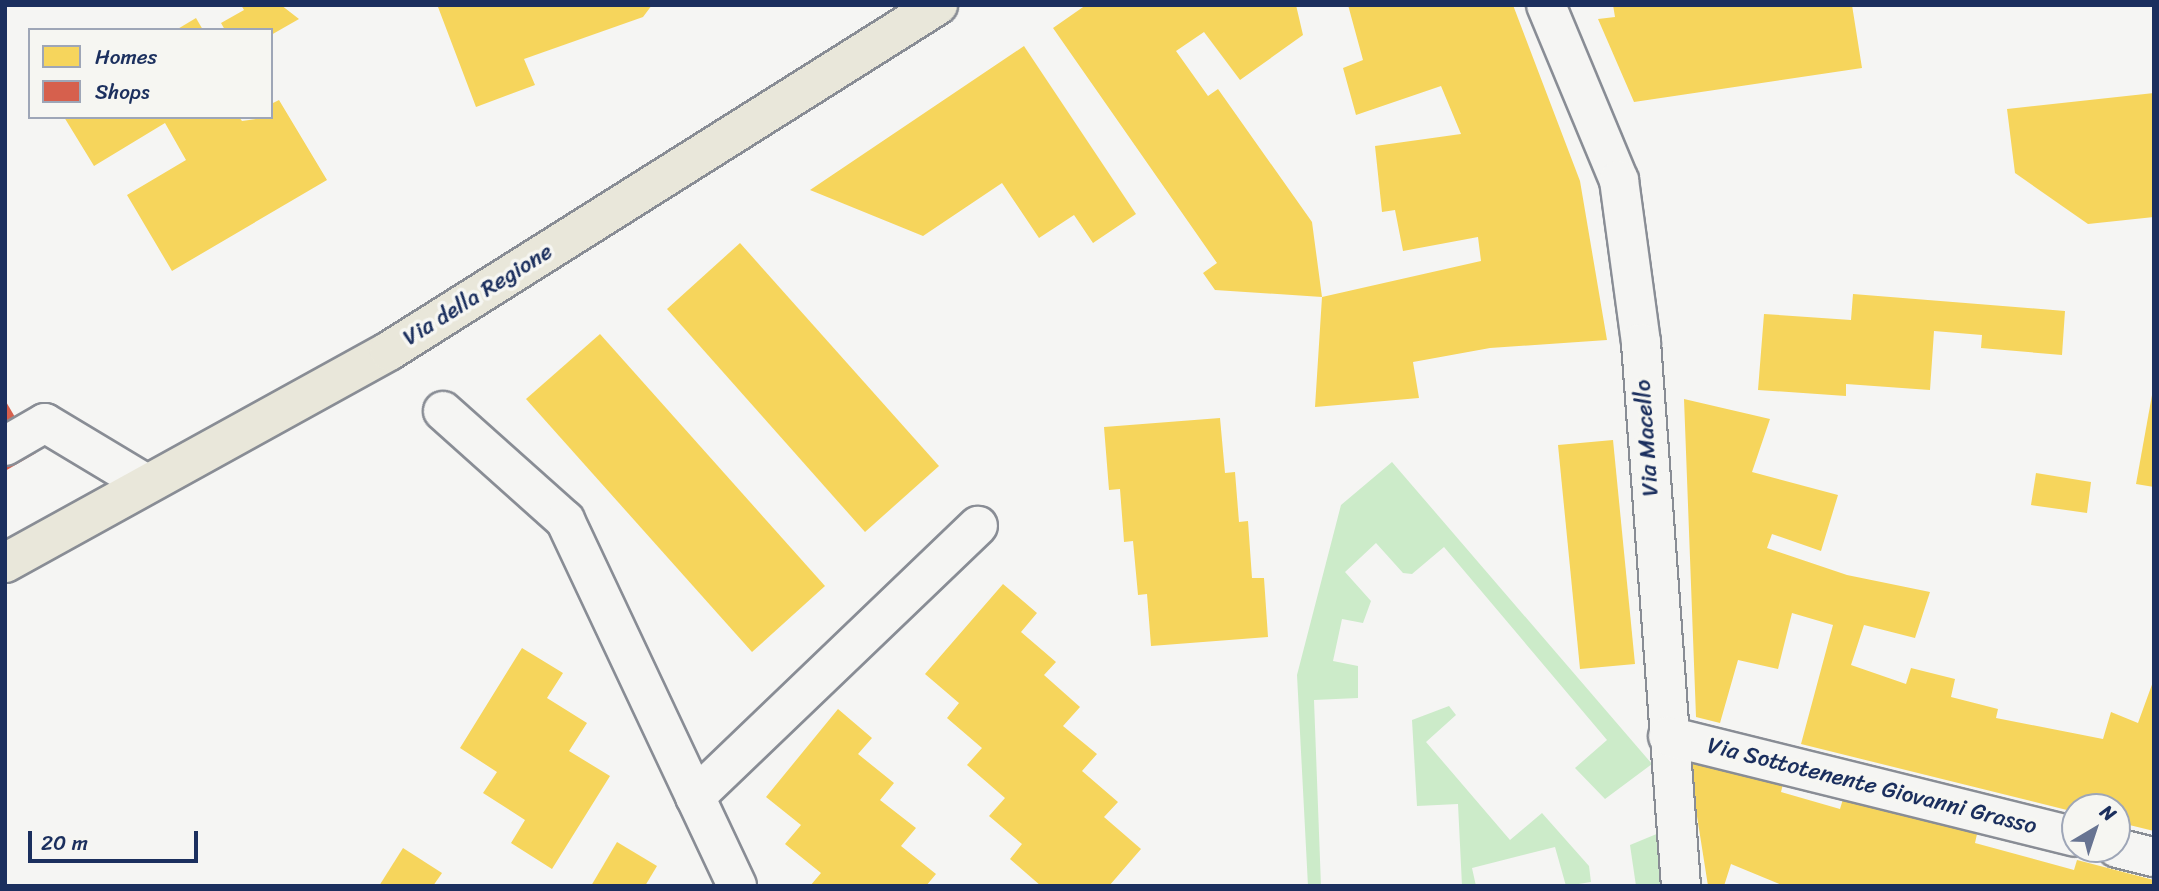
<!DOCTYPE html>
<html>
<head>
<meta charset="utf-8">
<style>
	body { margin:0 }
	#map { position:relative; width:2159px; height:891px; overflow:hidden; background:#f5f5f3; font-family:Sriracha,sans-serif }
	div>[style] { position:absolute }
	.green>* { inset:0; background:#ccebc9 }
	.homes>* { inset:0; background:#f6d55c }
	.shops>* { inset:0; background:#d6604d }
	.roads { filter:drop-shadow(2px 0 #898d95) drop-shadow(-2px 0 #898d95) drop-shadow(0 2px #898d95) drop-shadow(0 -2px #898d95) }
	.minor>* { height:38px; margin:-19px; padding:0 19px; transform-origin:19px; border-radius:19px; background:#f5f5f3 }
	.major>* { height:38px; margin:-19px; padding:0 19px; transform-origin:19px; border-radius:19px; background:#e9e7da }
	span { translate:-50% -50%; white-space:nowrap; text-align:center; line-height:1.15; -webkit-text-stroke:7px #f6f6f2; paint-order:stroke }
	.street-label { font-size:23px; color:#1b2f5e }
	.frame { position:absolute; inset:0; border:7px solid #1b2f5e; pointer-events:none }
	.legend { position:absolute; left:28px; top:28px; width:245px; height:91px; box-sizing:border-box; background:#f6f6f2; border:2px solid #9ea6b7; margin:0; padding:9px 12px; list-style:none; font-size:21px; color:#1b2f5e }
	.legend li { display:flex; align-items:center; gap:14px; height:35px }
	.legend b { width:35px; border:2px solid #9ea6b7 }
	.north { position:absolute; left:2061px; top:793px; width:70px; height:70px; box-sizing:border-box; background:#f6f6f2; border:2px solid #9ea6b7; border-radius:50%; rotate:39deg; font-size:19px; font-weight:700; line-height:28px; text-align:center; color:#1b2f5e }
	.north::after { content:''; display:block; margin:auto; width:24px; height:32px; background:#677492; clip-path:polygon(50% 0,100% 100%,50% 72%,0 100%) }
	.scale { position:absolute; left:28px; top:831px; width:170px; height:32px; box-sizing:border-box; border:4px solid #1b2f5e; border-top:0; padding-left:9px; font-size:21px; line-height:24px; white-space:nowrap; color:#1b2f5e; -webkit-text-stroke:5px #f6f6f2; paint-order:stroke }
</style>
</head>
<body>
<div id="map">
	<div class="green">
		<i style="clip-path:polygon(1392px 462px,1652px 764px,1605px 799px,1575px 768px,1607px 740px,1444px 547px,1412px 574px,1403px 573px,1376px 543px,1345px 572px,1371px 601px,1363px 623px,1342px 619px,1333px 661px,1358px 666px,1358px 698px,1314px 700px,1321px 886px,1308px 886px,1297px 675px,1341px 505px)"></i>
		<i style="clip-path:polygon(1449px 706px,1456px 715px,1426px 742px,1510px 840px,1542px 813px,1589px 866px,1591px 882px,1566px 886px,1555px 847px,1472px 868px,1476px 886px,1462px 886px,1458px 804px,1417px 806px,1412px 720px)"></i>
		<i style="clip-path:polygon(1659px 833px,1662px 886px,1636px 886px,1630px 845px)"></i>
	</div>
	<div class="homes">
		<i style="clip-path:polygon(241px 5px,281px 5px,299px 19px,271px 35px,271px 30px,225px 30px,221px 23px,244px 10px)"></i>
		<i style="clip-path:polygon(443px 5px,652px 5px,643px 17px,524px 59px,535px 85px,476px 107px,438px 7px)"></i>
		<i style="clip-path:polygon(1086px 5px,1296px 5px,1303px 35px,1240px 80px,1204px 32px,1176px 51px,1208px 96px,1218px 89px,1312px 222px,1322px 297px,1481px 261px,1478px 237px,1403px 251px,1395px 210px,1382px 212px,1375px 146px,1461px 134px,1441px 86px,1356px 115px,1343px 68px,1363px 60px,1348px 5px,1513px 5px,1580px 181px,1607px 340px,1490px 348px,1413px 362px,1419px 398px,1315px 407px,1322px 297px,1215px 290px,1203px 273px,1217px 263px,1053px 28px)"></i>
		<i style="clip-path:polygon(1613px 5px,1852px 5px,1862px 68px,1634px 102px,1598px 19px,1615px 17px)"></i>
		<i style="clip-path:polygon(196px 18px,203px 30px,176px 30px)"></i>
		<i style="clip-path:polygon(1024px 46px,1136px 214px,1093px 243px,1074px 215px,1039px 238px,1002px 183px,923px 236px,810px 190px)"></i>
		<i style="clip-path:polygon(2154px 93px,2154px 217px,2088px 224px,2015px 173px,2007px 109px)"></i>
		<i style="clip-path:polygon(279px 100px,327px 180px,172px 271px,127px 195px,186px 160px,165px 123px,94px 166px,64px 117px,239px 117px,242px 121px,271px 117px,271px 104px)"></i>
		<i style="clip-path:polygon(740px 243px,939px 466px,865px 532px,667px 309px)"></i>
		<i style="clip-path:polygon(1853px 294px,2065px 311px,2062px 355px,1981px 348px,1982px 335px,1934px 331px,1930px 390px,1846px 384px,1846px 396px,1758px 390px,1764px 314px,1851px 320px)"></i>
		<i style="clip-path:polygon(600px 334px,825px 586px,752px 652px,526px 399px)"></i>
		<i style="clip-path:polygon(2152px 395px,2154px 395px,2154px 487px,2136px 484px)"></i>
		<i style="clip-path:polygon(1684px 399px,1770px 419px,1752px 472px,1838px 495px,1821px 551px,1772px 534px,1767px 548px,1847px 575px,1930px 592px,1915px 638px,1864px 625px,1851px 665px,1906px 684px,1911px 668px,1955px 679px,1951px 697px,1998px 709px,1996px 718px,2103px 739px,2111px 712px,2138px 723px,2154px 679px,2154px 831px,2117px 822px,2117px 807px,2075px 807px,2075px 812px,1801px 744px,1833px 625px,1792px 613px,1778px 669px,1738px 660px,1720px 723px,1696px 717px)"></i>
		<i style="clip-path:polygon(1220px 418px,1225px 473px,1235px 472px,1239px 522px,1248px 521px,1252px 578px,1264px 578px,1268px 637px,1151px 646px,1147px 594px,1138px 595px,1133px 541px,1124px 542px,1120px 489px,1109px 490px,1104px 427px)"></i>
		<i style="clip-path:polygon(1613px 440px,1635px 664px,1580px 669px,1558px 445px)"></i>
		<i style="clip-path:polygon(2036px 473px,2091px 482px,2087px 513px,2031px 505px)"></i>
		<i style="clip-path:polygon(1003px 584px,1037px 613px,1021px 632px,1056px 662px,1044px 675px,1080px 707px,1063px 726px,1097px 754px,1082px 771px,1118px 802px,1104px 817px,1141px 849px,1109px 886px,1041px 886px,1010px 859px,1022px 844px,989px 816px,1005px 798px,967px 765px,982px 748px,947px 718px,959px 703px,925px 674px)"></i>
		<i style="clip-path:polygon(522px 648px,563px 673px,547px 698px,587px 723px,569px 751px,610px 776px,552px 869px,511px 843px,525px 820px,483px 793px,497px 772px,460px 748px)"></i>
		<i style="clip-path:polygon(838px 709px,872px 738px,858px 754px,894px 783px,880px 800px,916px 828px,901px 846px,936px 874px,926px 886px,810px 886px,821px 873px,785px 844px,801px 825px,766px 797px)"></i>
		<i style="clip-path:polygon(1688px 759px,1783px 784px,1781px 792px,1840px 809px,1843px 799px,1977px 834px,1975px 843px,2074px 870px,2077px 860px,2154px 880px,2154px 886px,1784px 886px,1731px 864px,1724px 886px,1708px 886px)"></i>
		<i style="clip-path:polygon(617px 842px,657px 866px,645px 886px,591px 886px)"></i>
		<i style="clip-path:polygon(403px 848px,442px 873px,433px 886px,379px 886px)"></i>
	</div>
	<div class="shops">
		<i style="clip-path:polygon(5px 400px,36px 453px,5px 471px)"></i>
	</div>
	<div class="roads">
		<div class="minor">
			<i style="left:1546px;top:5px;width:190px;rotate:67.4deg"></i>
			<i style="left:1619px;top:180px;width:164px;rotate:82.3deg"></i>
			<i style="left:1641px;top:343px;width:544px;rotate:85.79deg"></i>
			<i style="left:443px;top:411px;width:164px;rotate:41.8deg"></i>
			<i style="left:565px;top:520px;width:404px;rotate:64.8deg"></i>
			<i style="left:5px;top:446px;width:46px;rotate:-29.9deg"></i>
			<i style="left:45px;top:423px;width:117px;rotate:31deg"></i>
			<i style="left:1668px;top:736px;width:419px;rotate:13.9deg"></i>
			<i style="left:695px;top:797px;width:392px;rotate:-43.8deg"></i>
			<i style="left:2117px;top:848px;width:38px;rotate:14deg"></i>
		</div>
		<div class="major">
			<i style="left:5px;top:563px;width:439px;rotate:-28.9deg"></i>
			<i style="left:389px;top:351px;width:649px;rotate:-32.22deg"></i>
		</div>
	</div>
	<div class="street-label">
		<span style="left:478px;top:295px;rotate:-32deg">Via della Regione</span>
		<span style="left:1647px;top:438px;rotate:-94deg">Via Macello</span>
		<span style="left:1872px;top:786px;rotate:14deg">Via Sottotenente Giovanni Grasso</span>
	</div>
	<div class="frame"></div>
	<ul class="legend">
	<li><b style="height:19px;background:#f6d55c"></b>Homes</li>
	<li><b style="height:19px;background:#d6604d"></b>Shops</li>
	</ul>
	<div class="north">N</div>
	<div class="scale">20 m</div>
</div>
</body>
</html>
